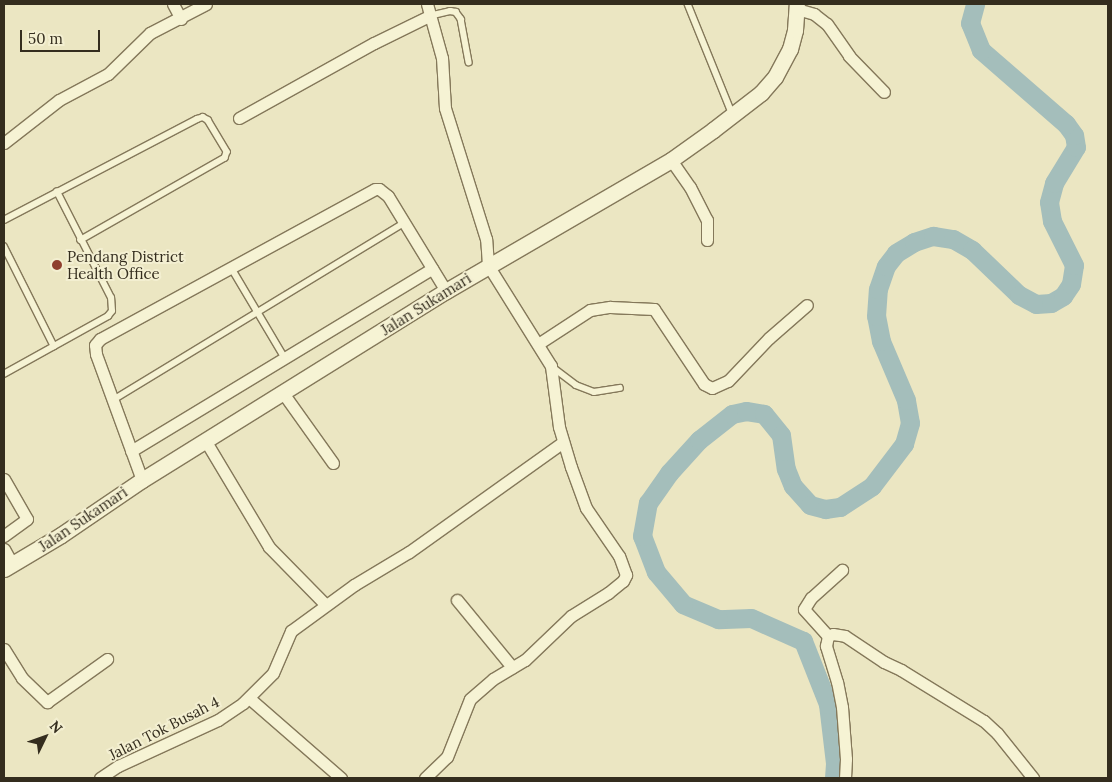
<!DOCTYPE html>
<html>
<head>
<meta charset="utf-8">
<style>
	body { margin:0 }
	#map { position:relative; width:1112px; height:782px; overflow:hidden; background:#ebe6c2; font-family:Lora,serif }
	div>[style] { position:absolute }
	.river>* { height:19px; margin:-9.5px; padding:0 9.5px; transform-origin:9.5px; border-radius:9.5px; background:#a4bebb }
	.roads { filter:drop-shadow(1px 0 #84785a) drop-shadow(-1px 0 #84785a) drop-shadow(0 1px #84785a) drop-shadow(0 -1px #84785a) }
	.lane>* { height:5.5px; margin:-2.75px; padding:0 2.75px; transform-origin:2.75px; border-radius:2.75px; background:#f6f3d4 }
	.street>* { height:11px; margin:-5.5px; padding:0 5.5px; transform-origin:5.5px; border-radius:5.5px; background:#f6f3d4 }
	.secondary>* { height:15px; margin:-7.5px; padding:0 7.5px; transform-origin:7.5px; border-radius:7.5px; background:#f6f3d4 }
	.dots>* { width:14px; height:14px; translate:-50% -50%; box-sizing:border-box; border:2px solid #f3efd1; border-radius:50% }
	span { translate:-50% -50%; white-space:nowrap; text-align:center; line-height:1.15; -webkit-text-stroke:4px #f3efd1; paint-order:stroke }
	.poi-label { font-size:15px; color:#342d1e }
	.left { translate:0 -50%; text-align:left }
	.street-label { font-size:15px; color:#342d1e }
	.frame { position:absolute; inset:0; border:5px solid #342d1e; pointer-events:none }
	.north { position:absolute; left:20px; top:712px; width:50px; height:50px; -webkit-text-stroke:4px #f3efd1; paint-order:stroke; rotate:48deg; font-size:14px; font-weight:700; line-height:20px; text-align:center; color:#342d1e }
	.north::after { content:''; display:block; margin:auto; width:18px; height:22px; background:#342d1e; clip-path:polygon(50% 0,100% 100%,50% 72%,0 100%) }
	.scale { position:absolute; left:20px; top:30px; width:80px; height:22px; box-sizing:border-box; border:2px solid #342d1e; border-top:0; padding-left:6px; font-size:15px; line-height:18px; white-space:nowrap; color:#342d1e; -webkit-text-stroke:4px #f3efd1; paint-order:stroke }
</style>
</head>
<body>
<div id="map">
	<div class="river">
		<i style="left:834px;top:778px;width:15px;rotate:-86deg"></i>
		<i style="left:835px;top:763px;width:59px;rotate:-96.8deg"></i>
		<i style="left:828px;top:704px;width:68px;rotate:-111.6deg"></i>
		<i style="left:803px;top:641px;width:57px;rotate:-156.1deg"></i>
		<i style="left:751px;top:618px;width:33px;rotate:178deg"></i>
		<i style="left:718px;top:619px;width:38px;rotate:-157deg"></i>
		<i style="left:683px;top:604px;width:42px;rotate:-130.2deg"></i>
		<i style="left:656px;top:572px;width:39px;rotate:-111deg"></i>
		<i style="left:642px;top:536px;width:34px;rotate:-80deg"></i>
		<i style="left:648px;top:503px;width:37px;rotate:-55deg"></i>
		<i style="left:669px;top:473px;width:45px;rotate:-47.7deg"></i>
		<i style="left:699px;top:440px;width:42px;rotate:-38.2deg"></i>
		<i style="left:732px;top:414px;width:14px;rotate:-12deg"></i>
		<i style="left:746px;top:411px;width:18px;rotate:9deg"></i>
		<i style="left:764px;top:414px;width:27px;rotate:51deg"></i>
		<i style="left:781px;top:435px;width:34px;rotate:82deg"></i>
		<i style="left:786px;top:469px;width:18px;rotate:68deg"></i>
		<i style="left:793px;top:486px;width:25px;rotate:48deg"></i>
		<i style="left:810px;top:505px;width:16px;rotate:15deg"></i>
		<i style="left:825px;top:509px;width:15px;rotate:-8deg"></i>
		<i style="left:840px;top:507px;width:38px;rotate:-33deg"></i>
		<i style="left:872px;top:486px;width:53px;rotate:-52.7deg"></i>
		<i style="left:904px;top:444px;width:22px;rotate:-74deg"></i>
		<i style="left:910px;top:423px;width:23px;rotate:-100deg"></i>
		<i style="left:906px;top:400px;width:64px;rotate:-113deg"></i>
		<i style="left:881px;top:341px;width:25px;rotate:-101deg"></i>
		<i style="left:876px;top:316px;width:27px;rotate:-86deg"></i>
		<i style="left:878px;top:289px;width:24px;rotate:-71deg"></i>
		<i style="left:886px;top:266px;width:16px;rotate:-52deg"></i>
		<i style="left:896px;top:253px;width:21px;rotate:-31deg"></i>
		<i style="left:914px;top:242px;width:20px;rotate:-18deg"></i>
		<i style="left:933px;top:236px;width:20px;rotate:9deg"></i>
		<i style="left:953px;top:239px;width:22px;rotate:30deg"></i>
		<i style="left:972px;top:250px;width:65px;rotate:43.8deg"></i>
		<i style="left:1019px;top:295px;width:19px;rotate:28deg"></i>
		<i style="left:1036px;top:304px;width:15px;rotate:-4deg"></i>
		<i style="left:1051px;top:303px;width:14px;rotate:-30deg"></i>
		<i style="left:1063px;top:296px;width:14px;rotate:-56deg"></i>
		<i style="left:1071px;top:284px;width:19px;rotate:-81deg"></i>
		<i style="left:1074px;top:265px;width:49px;rotate:-116.6deg"></i>
		<i style="left:1052px;top:221px;width:19px;rotate:-99deg"></i>
		<i style="left:1049px;top:202px;width:20px;rotate:-75deg"></i>
		<i style="left:1054px;top:183px;width:42px;rotate:-58.6deg"></i>
		<i style="left:1076px;top:147px;width:12px;rotate:-99deg"></i>
		<i style="left:1074px;top:135px;width:14px;rotate:-126deg"></i>
		<i style="left:1066px;top:124px;width:113px;rotate:-139deg"></i>
		<i style="left:981px;top:50px;width:29px;rotate:-112deg"></i>
		<i style="left:970px;top:23px;width:20px;rotate:-75deg"></i>
	</div>
	<div class="roads">
		<div class="lane">
			<i style="left:688px;top:4px;width:118px;rotate:68deg"></i>
			<i style="left:429px;top:16px;width:22px;rotate:-13deg"></i>
			<i style="left:450px;top:11px;width:6px;rotate:9deg"></i>
			<i style="left:456px;top:12px;width:9px;rotate:54deg"></i>
			<i style="left:461px;top:19px;width:44px;rotate:79.5deg"></i>
			<i style="left:4px;top:220px;width:218px;rotate:-27.6deg"></i>
			<i style="left:197px;top:119px;width:6px;rotate:-18deg"></i>
			<i style="left:203px;top:117px;width:6px;rotate:31deg"></i>
			<i style="left:208px;top:120px;width:37px;rotate:59deg"></i>
			<i style="left:227px;top:152px;width:6px;rotate:108deg"></i>
			<i style="left:225px;top:158px;width:166px;rotate:150.3deg"></i>
			<i style="left:4px;top:246px;width:112px;rotate:63.4deg"></i>
			<i style="left:231px;top:267px;width:106px;rotate:59.3deg"></i>
			<i style="left:551px;top:366px;width:31px;rotate:37deg"></i>
			<i style="left:576px;top:385px;width:19px;rotate:21deg"></i>
			<i style="left:594px;top:392px;width:26px;rotate:-9deg"></i>
			<i style="left:4px;top:374px;width:119px;rotate:-29.1deg"></i>
			<i style="left:108px;top:316px;width:6px;rotate:-51deg"></i>
			<i style="left:112px;top:311px;width:13px;rotate:-94deg"></i>
			<i style="left:111px;top:298px;width:119px;rotate:-117deg"></i>
			<i style="left:113px;top:400px;width:341px;rotate:-31.3deg"></i>
		</div>
		<div class="street">
			<i style="left:173px;top:4px;width:17px;rotate:62deg"></i>
			<i style="left:797px;top:9px;width:18px;rotate:16deg"></i>
			<i style="left:814px;top:14px;width:16px;rotate:38deg"></i>
			<i style="left:827px;top:24px;width:39px;rotate:55deg"></i>
			<i style="left:849px;top:56px;width:50px;rotate:45.8deg"></i>
			<i style="left:239px;top:118px;width:154px;rotate:-29.1deg"></i>
			<i style="left:374px;top:43px;width:61px;rotate:-26.1deg"></i>
			<i style="left:4px;top:143px;width:70px;rotate:-38deg"></i>
			<i style="left:59px;top:100px;width:55px;rotate:-28deg"></i>
			<i style="left:108px;top:74px;width:59px;rotate:-44.3deg"></i>
			<i style="left:150px;top:33px;width:63px;rotate:-27.4deg"></i>
			<i style="left:671px;top:160px;width:33px;rotate:55deg"></i>
			<i style="left:690px;top:187px;width:37px;rotate:63deg"></i>
			<i style="left:707px;top:220px;width:20px;rotate:90deg"></i>
			<i style="left:538px;top:344px;width:62px;rotate:-33.2deg"></i>
			<i style="left:590px;top:310px;width:20px;rotate:-9deg"></i>
			<i style="left:610px;top:307px;width:44px;rotate:2.6deg"></i>
			<i style="left:654px;top:309px;width:90px;rotate:56.3deg"></i>
			<i style="left:704px;top:384px;width:9px;rotate:27deg"></i>
			<i style="left:712px;top:388px;width:17px;rotate:-24deg"></i>
			<i style="left:728px;top:381px;width:59px;rotate:-46.4deg"></i>
			<i style="left:769px;top:338px;width:50px;rotate:-41deg"></i>
			<i style="left:283px;top:393px;width:86px;rotate:54.5deg"></i>
			<i style="left:205px;top:440px;width:125px;rotate:59.1deg"></i>
			<i style="left:269px;top:547px;width:81px;rotate:45.5deg"></i>
			<i style="left:131px;top:451px;width:352px;rotate:-31.2deg"></i>
			<i style="left:4px;top:479px;width:46px;rotate:60.1deg"></i>
			<i style="left:27px;top:519px;width:29px;rotate:144deg"></i>
			<i style="left:142px;top:480px;width:134px;rotate:-110.1deg"></i>
			<i style="left:96px;top:354px;width:9px;rotate:-96deg"></i>
			<i style="left:95px;top:345px;width:8px;rotate:-50deg"></i>
			<i style="left:100px;top:339px;width:313px;rotate:-28.6deg"></i>
			<i style="left:375px;top:189px;width:4px"></i>
			<i style="left:379px;top:189px;width:11px;rotate:38deg"></i>
			<i style="left:388px;top:196px;width:111px;rotate:58.6deg"></i>
			<i style="left:4px;top:549px;width:18px;rotate:61deg"></i>
			<i style="left:457px;top:600px;width:87px;rotate:50.6deg"></i>
			<i style="left:828px;top:636px;width:36px;rotate:-132deg"></i>
			<i style="left:804px;top:609px;width:13px;rotate:-58deg"></i>
			<i style="left:811px;top:598px;width:42px;rotate:-42.1deg"></i>
			<i style="left:4px;top:649px;width:34px;rotate:58deg"></i>
			<i style="left:22px;top:678px;width:35px;rotate:44deg"></i>
			<i style="left:47px;top:702px;width:74px;rotate:-35.6deg"></i>
			<i style="left:249px;top:698px;width:122px;rotate:41deg"></i>
			<i style="left:100px;top:778px;width:22px;rotate:-34deg"></i>
			<i style="left:118px;top:766px;width:110px;rotate:-24.7deg"></i>
			<i style="left:218px;top:720px;width:30px;rotate:-34deg"></i>
			<i style="left:243px;top:703px;width:42px;rotate:-45deg"></i>
			<i style="left:273px;top:673px;width:46px;rotate:-66.8deg"></i>
			<i style="left:291px;top:631px;width:78px;rotate:-36.1deg"></i>
			<i style="left:354px;top:585px;width:64px;rotate:-31deg"></i>
			<i style="left:409px;top:552px;width:189px;rotate:-35.5deg"></i>
			<i style="left:425px;top:778px;width:30px;rotate:-44deg"></i>
			<i style="left:447px;top:757px;width:62px;rotate:-68.4deg"></i>
			<i style="left:470px;top:699px;width:30px;rotate:-41deg"></i>
			<i style="left:493px;top:679px;width:37px;rotate:-31deg"></i>
			<i style="left:525px;top:660px;width:64px;rotate:-43.7deg"></i>
			<i style="left:571px;top:616px;width:44px;rotate:-31.9deg"></i>
			<i style="left:608px;top:593px;width:19px;rotate:-39deg"></i>
			<i style="left:623px;top:581px;width:7px;rotate:-63deg"></i>
			<i style="left:626px;top:575px;width:20px;rotate:-110deg"></i>
			<i style="left:619px;top:556px;width:58px;rotate:-124.5deg"></i>
			<i style="left:586px;top:508px;width:44px;rotate:-110.1deg"></i>
			<i style="left:571px;top:467px;width:42px;rotate:-106.7deg"></i>
			<i style="left:559px;top:427px;width:62px;rotate:-97.5deg"></i>
			<i style="left:551px;top:366px;width:119px;rotate:-122deg"></i>
			<i style="left:488px;top:265px;width:26px;rotate:-94deg"></i>
			<i style="left:486px;top:239px;width:137px;rotate:-107.4deg"></i>
			<i style="left:445px;top:108px;width:50px;rotate:-93.4deg"></i>
			<i style="left:442px;top:58px;width:56px;rotate:-105.5deg"></i>
			<i style="left:845px;top:778px;width:19px;rotate:-87deg"></i>
			<i style="left:846px;top:759px;width:52px;rotate:-94.4deg"></i>
			<i style="left:842px;top:707px;width:25px;rotate:-101deg"></i>
			<i style="left:837px;top:682px;width:38px;rotate:-107deg"></i>
			<i style="left:826px;top:646px;width:10px;rotate:-79deg"></i>
			<i style="left:828px;top:636px;width:5px;rotate:-22deg"></i>
			<i style="left:833px;top:634px;width:12px;rotate:9deg"></i>
			<i style="left:845px;top:636px;width:47px;rotate:33.7deg"></i>
			<i style="left:884px;top:662px;width:19px;rotate:25deg"></i>
			<i style="left:901px;top:670px;width:97px;rotate:31.6deg"></i>
			<i style="left:984px;top:721px;width:18px;rotate:43deg"></i>
			<i style="left:997px;top:733px;width:58px;rotate:51.3deg"></i>
		</div>
		<div class="secondary">
			<i style="left:4px;top:569px;width:66px;rotate:-30.8deg"></i>
			<i style="left:61px;top:535px;width:98px;rotate:-34.2deg"></i>
			<i style="left:142px;top:480px;width:358px;rotate:-31.9deg"></i>
			<i style="left:446px;top:291px;width:260px;rotate:-30.2deg"></i>
			<i style="left:671px;top:160px;width:52px;rotate:-35.5deg"></i>
			<i style="left:713px;top:130px;width:61px;rotate:-37.6deg"></i>
			<i style="left:761px;top:93px;width:21px;rotate:-49deg"></i>
			<i style="left:775px;top:77px;width:32px;rotate:-62deg"></i>
			<i style="left:790px;top:49px;width:20px;rotate:-75deg"></i>
			<i style="left:795px;top:30px;width:26px;rotate:-86deg"></i>
		</div>
	</div>
	<div class="dots">
		<i style="left:57px;top:265px;background:#8f3f2e"></i>
	</div>
	<div class="poi-label">
		<span class="left" style="left:67px;top:265px">Pendang District<br>Health Office</span>
	</div>
	<div class="street-label">
		<span style="left:426px;top:304px;rotate:-32deg">Jalan Sukamari</span>
		<span style="left:83px;top:519px;rotate:-34deg">Jalan Sukamari</span>
		<span style="left:164px;top:728px;rotate:-27deg">Jalan Tok Busah 4</span>
	</div>
	<div class="frame"></div>
	<div class="north">N</div>
	<div class="scale">50 m</div>
</div>
</body>
</html>
